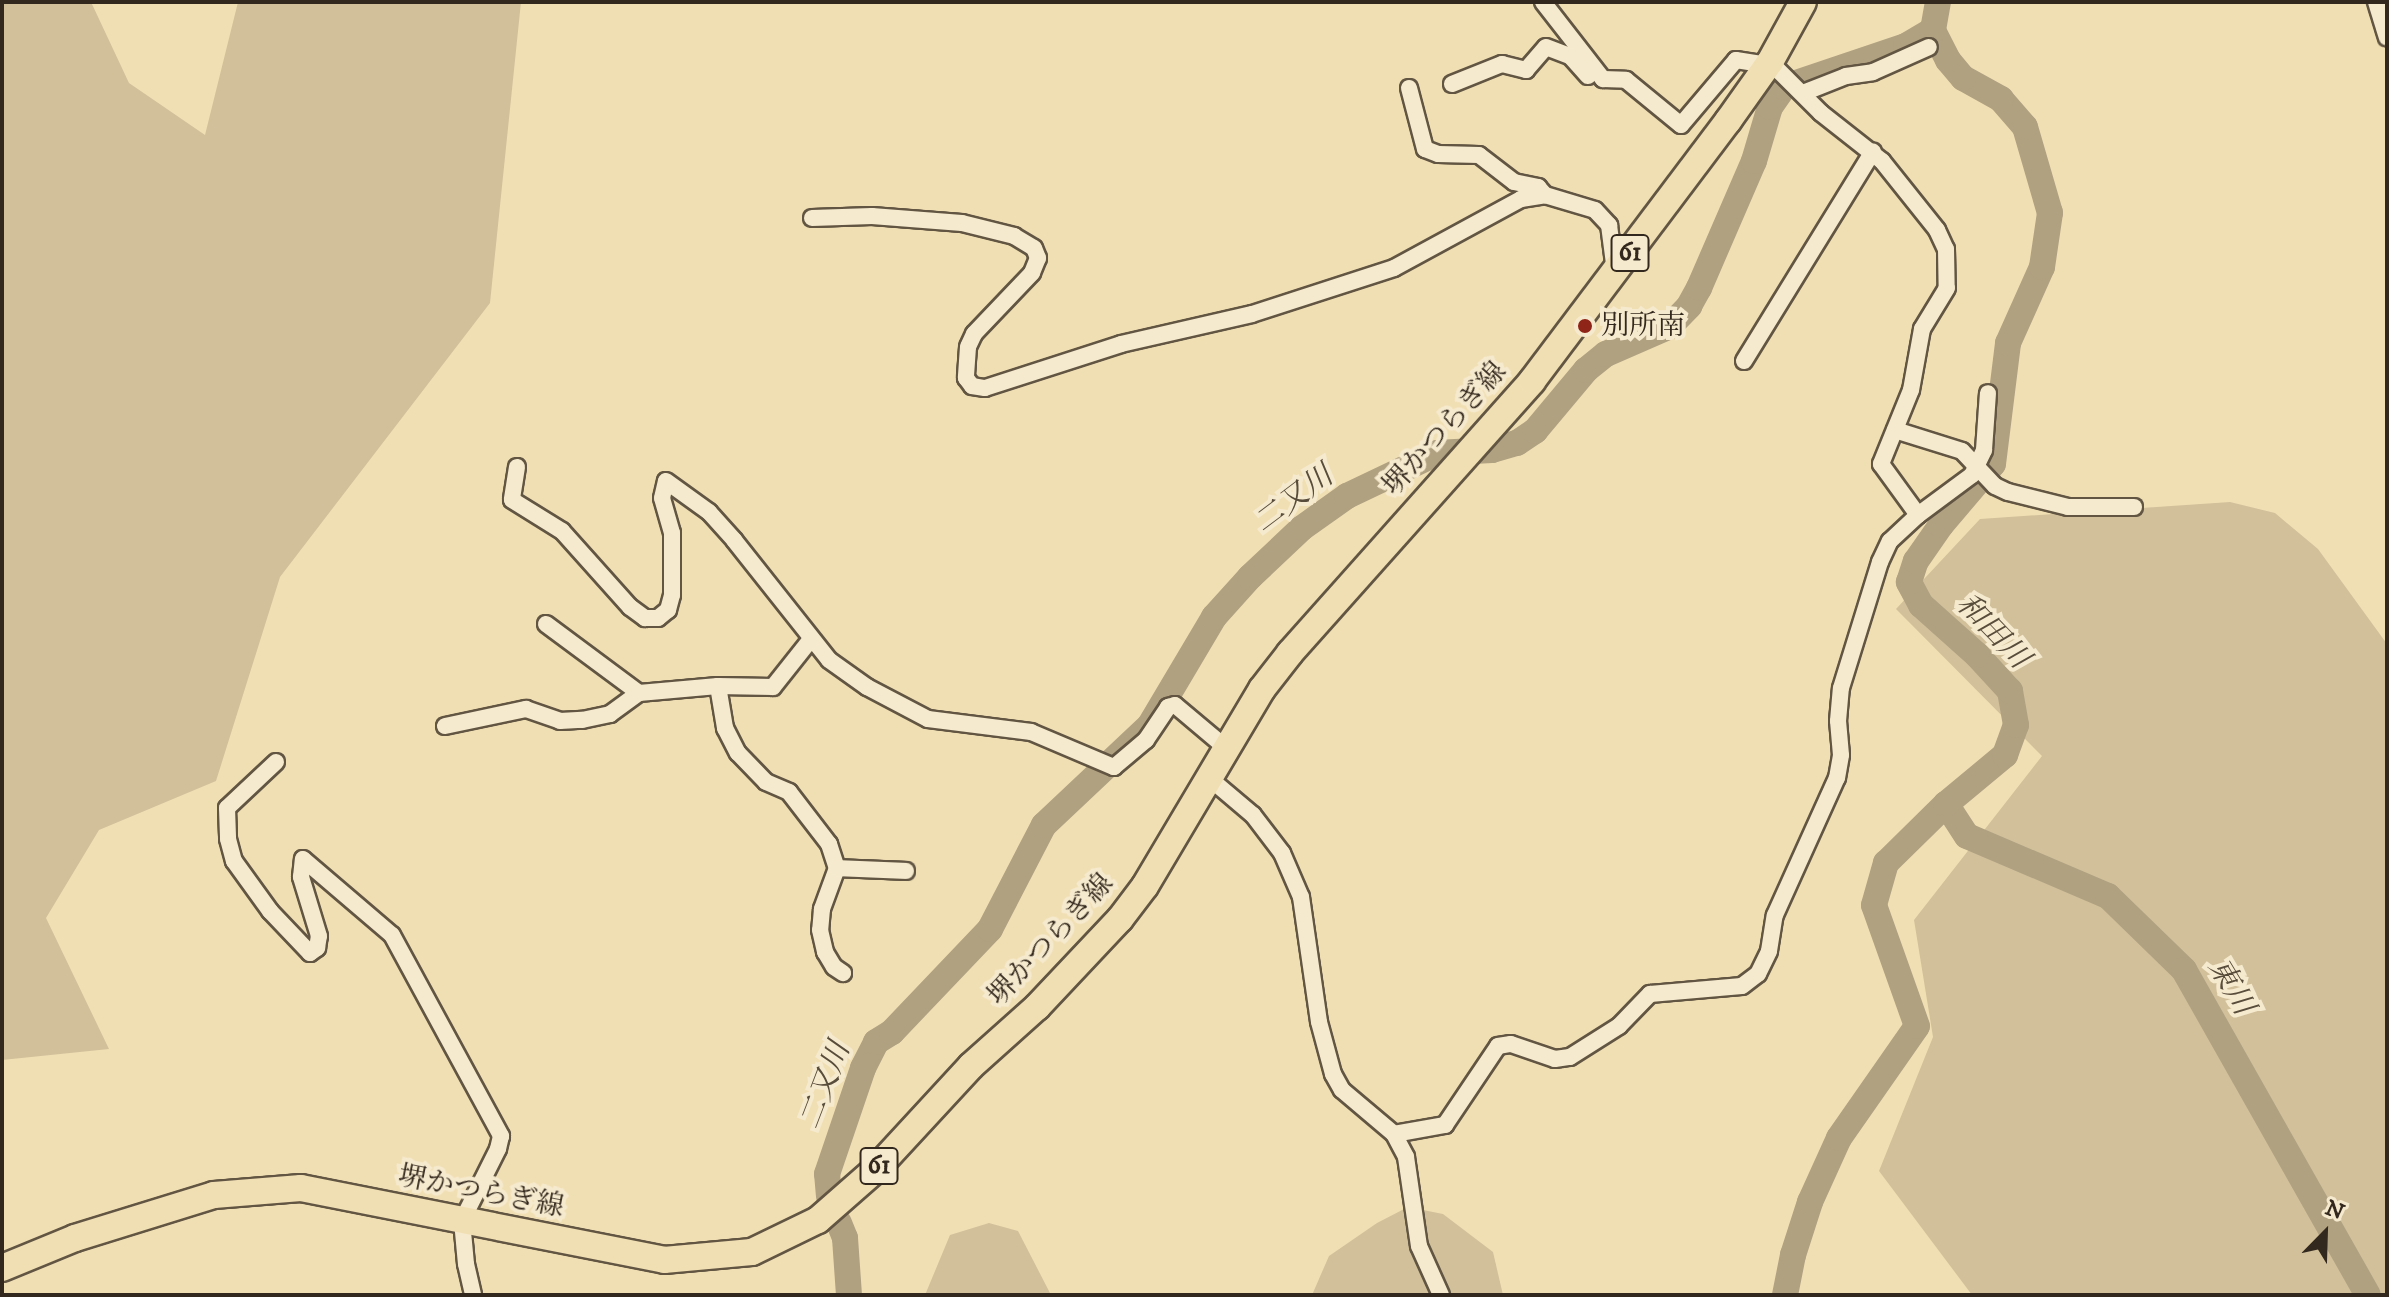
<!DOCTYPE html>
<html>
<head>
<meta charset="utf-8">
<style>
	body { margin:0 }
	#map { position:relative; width:2389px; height:1297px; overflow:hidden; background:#f1dfb4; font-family:"IM FELL DW Pica","Noto Serif JP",serif }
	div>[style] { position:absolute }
	.green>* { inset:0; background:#d1c09a }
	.river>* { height:26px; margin:-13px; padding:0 13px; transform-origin:13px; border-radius:13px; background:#b0a181 }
	.roads { filter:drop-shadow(2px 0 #625643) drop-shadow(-2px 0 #625643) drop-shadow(0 2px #625643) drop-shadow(0 -2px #625643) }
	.minor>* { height:16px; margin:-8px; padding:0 8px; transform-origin:8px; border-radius:8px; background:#f6eace }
	.primary>* { height:26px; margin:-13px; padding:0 13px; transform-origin:13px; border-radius:13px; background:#f1dfb4 }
	.dots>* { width:22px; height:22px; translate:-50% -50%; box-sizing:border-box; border:4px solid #f6eace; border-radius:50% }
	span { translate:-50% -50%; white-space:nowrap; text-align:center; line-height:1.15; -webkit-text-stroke:8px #f6eace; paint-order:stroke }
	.shield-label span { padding:2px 6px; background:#f6eace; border:2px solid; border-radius:6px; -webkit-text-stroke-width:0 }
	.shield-label { font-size:26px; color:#33281d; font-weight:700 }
	.poi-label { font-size:28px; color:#33281d }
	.left { translate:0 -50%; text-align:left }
	.street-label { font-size:28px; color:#33281d }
	.water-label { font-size:30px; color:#584c3b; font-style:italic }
	.frame { position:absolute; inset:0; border:4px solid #33281d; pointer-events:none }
	.north { position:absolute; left:2285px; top:1193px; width:80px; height:80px; -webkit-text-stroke:6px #f6eace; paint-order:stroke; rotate:23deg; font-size:22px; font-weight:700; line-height:32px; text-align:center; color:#33281d }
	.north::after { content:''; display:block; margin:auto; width:28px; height:36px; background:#33281d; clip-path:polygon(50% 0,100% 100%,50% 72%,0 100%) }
</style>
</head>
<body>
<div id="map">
	<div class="green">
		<i style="clip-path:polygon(2px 2px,91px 2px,129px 83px,205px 135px,238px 2px,521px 2px,490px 303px,280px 577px,216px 781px,99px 830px,46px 918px,109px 1049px,2px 1060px)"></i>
		<i style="clip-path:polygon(2230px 502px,2275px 513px,2318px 549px,2387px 644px,2387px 1295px,1972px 1295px,1879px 1171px,1933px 1037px,1914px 920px,2042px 756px,1896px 609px,1980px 519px)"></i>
		<i style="clip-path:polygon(1408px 1207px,1443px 1214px,1493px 1252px,1503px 1295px,1312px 1295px,1329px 1256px,1377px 1223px)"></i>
		<i style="clip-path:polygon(989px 1223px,1018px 1231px,1051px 1295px,925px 1295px,950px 1235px)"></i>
	</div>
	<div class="river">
		<i style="left:1946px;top:804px;width:38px;rotate:57deg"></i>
		<i style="left:1967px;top:836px;width:153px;rotate:23.1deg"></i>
		<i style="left:2108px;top:896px;width:106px;rotate:44.2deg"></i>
		<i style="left:2184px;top:970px;width:373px;rotate:60.5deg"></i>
		<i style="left:829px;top:1196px;width:22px;rotate:-95deg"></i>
		<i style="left:827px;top:1174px;width:112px;rotate:-71.2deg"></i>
		<i style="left:863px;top:1068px;width:29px;rotate:-63deg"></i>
		<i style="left:876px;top:1042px;width:19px;rotate:-32deg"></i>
		<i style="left:892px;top:1032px;width:142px;rotate:-46.4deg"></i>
		<i style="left:990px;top:929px;width:117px;rotate:-62.6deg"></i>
		<i style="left:1044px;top:825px;width:146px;rotate:-43.3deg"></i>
		<i style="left:1150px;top:725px;width:126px;rotate:-59.3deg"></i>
		<i style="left:1214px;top:617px;width:54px;rotate:-48deg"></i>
		<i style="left:1250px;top:577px;width:71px;rotate:-43.3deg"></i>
		<i style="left:1302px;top:528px;width:55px;rotate:-35.4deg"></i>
		<i style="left:1347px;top:496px;width:100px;rotate:-25.5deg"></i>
		<i style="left:1437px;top:453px;width:55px;rotate:-3.1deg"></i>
		<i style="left:1492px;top:450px;width:26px;rotate:-16deg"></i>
		<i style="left:1517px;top:443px;width:22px;rotate:-34deg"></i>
		<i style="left:1535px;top:431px;width:80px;rotate:-50.1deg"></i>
		<i style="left:1586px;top:370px;width:26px;rotate:-39deg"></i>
		<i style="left:1606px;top:354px;width:70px;rotate:-23.6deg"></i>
		<i style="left:1670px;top:326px;width:28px;rotate:-46deg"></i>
		<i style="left:1689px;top:306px;width:21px;rotate:-61deg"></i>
		<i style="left:1699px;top:288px;width:138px;rotate:-66.6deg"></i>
		<i style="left:1754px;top:161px;width:56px;rotate:-73.5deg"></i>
		<i style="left:1770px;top:107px;width:24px;rotate:-55deg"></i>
		<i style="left:1784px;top:87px;width:129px;rotate:-18.6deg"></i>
		<i style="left:1906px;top:46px;width:31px;rotate:-31deg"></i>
		<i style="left:839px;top:1223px;width:16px;rotate:68deg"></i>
		<i style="left:845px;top:1238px;width:57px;rotate:86deg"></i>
		<i style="left:1785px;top:1295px;width:41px;rotate:-78.7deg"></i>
		<i style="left:1793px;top:1255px;width:56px;rotate:-72.2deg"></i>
		<i style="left:1810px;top:1202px;width:70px;rotate:-65.6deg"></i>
		<i style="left:1839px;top:1138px;width:136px;rotate:-55.1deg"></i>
		<i style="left:1917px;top:1026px;width:128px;rotate:-109.6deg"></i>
		<i style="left:1874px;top:905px;width:44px;rotate:-74.1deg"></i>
		<i style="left:1886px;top:863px;width:84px;rotate:-44.5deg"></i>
		<i style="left:1946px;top:804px;width:77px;rotate:-39.7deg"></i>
		<i style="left:2005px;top:755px;width:32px;rotate:-70deg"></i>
		<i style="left:2016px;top:725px;width:35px;rotate:-100deg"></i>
		<i style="left:2010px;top:691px;width:49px;rotate:-132.5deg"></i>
		<i style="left:1977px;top:655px;width:75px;rotate:-138.2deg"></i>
		<i style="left:1921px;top:605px;width:26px;rotate:-118deg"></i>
		<i style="left:1909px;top:582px;width:22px;rotate:-72deg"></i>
		<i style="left:1916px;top:561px;width:44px;rotate:-55.2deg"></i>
		<i style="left:1941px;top:525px;width:80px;rotate:-49.6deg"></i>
		<i style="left:1993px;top:464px;width:122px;rotate:-82.9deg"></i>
		<i style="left:2008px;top:343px;width:83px;rotate:-65.9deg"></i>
		<i style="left:2042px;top:267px;width:55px;rotate:-81.6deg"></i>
		<i style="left:2050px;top:213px;width:90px;rotate:-106.2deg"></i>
		<i style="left:2025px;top:127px;width:37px;rotate:-131deg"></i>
		<i style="left:2001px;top:99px;width:43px;rotate:-151.1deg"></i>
		<i style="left:1963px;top:78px;width:23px;rotate:-130deg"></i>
		<i style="left:1948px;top:60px;width:34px;rotate:-117deg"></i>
		<i style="left:1933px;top:30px;width:28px;rotate:-80deg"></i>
	</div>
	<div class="roads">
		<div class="minor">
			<i style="left:1543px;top:2px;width:98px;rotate:52.1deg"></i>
			<i style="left:1603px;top:79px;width:23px;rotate:2deg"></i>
			<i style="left:1626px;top:80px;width:71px;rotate:39.3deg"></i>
			<i style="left:1681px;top:125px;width:85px;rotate:-49.8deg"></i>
			<i style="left:1736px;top:60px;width:32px;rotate:9deg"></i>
			<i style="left:2376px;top:2px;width:37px;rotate:73deg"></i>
			<i style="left:1770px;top:62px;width:72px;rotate:45deg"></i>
			<i style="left:1821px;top:113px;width:78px;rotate:38.2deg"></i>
			<i style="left:1882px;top:161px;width:88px;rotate:51.4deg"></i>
			<i style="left:1937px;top:230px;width:21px;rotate:65deg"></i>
			<i style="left:1946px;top:249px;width:39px;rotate:89deg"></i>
			<i style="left:1947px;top:288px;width:48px;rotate:121.4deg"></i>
			<i style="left:1922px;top:329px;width:62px;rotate:100.2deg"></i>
			<i style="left:1911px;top:390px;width:80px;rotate:112.1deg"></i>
			<i style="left:1881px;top:464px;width:63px;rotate:54deg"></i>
			<i style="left:1452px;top:84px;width:54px;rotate:-21.8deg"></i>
			<i style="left:1502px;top:64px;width:25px;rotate:14deg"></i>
			<i style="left:1526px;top:70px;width:30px;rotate:-49deg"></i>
			<i style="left:1546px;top:47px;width:26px;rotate:21deg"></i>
			<i style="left:1570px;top:56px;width:27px;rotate:48deg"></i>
			<i style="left:1409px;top:88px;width:63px;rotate:75.3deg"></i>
			<i style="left:1425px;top:149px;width:14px;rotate:21deg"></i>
			<i style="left:1438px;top:154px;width:41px;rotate:1.4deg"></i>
			<i style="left:1479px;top:155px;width:44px;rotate:37.6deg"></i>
			<i style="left:1514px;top:182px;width:25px;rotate:12deg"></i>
			<i style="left:1538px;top:187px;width:11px;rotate:49deg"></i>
			<i style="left:1803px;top:93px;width:46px;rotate:-21.6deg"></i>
			<i style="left:1846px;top:76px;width:27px;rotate:-8deg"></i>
			<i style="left:1873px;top:72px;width:61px;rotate:-24.1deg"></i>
			<i style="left:812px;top:218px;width:60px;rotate:-1.9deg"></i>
			<i style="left:872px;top:216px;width:90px;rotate:4.4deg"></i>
			<i style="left:962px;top:223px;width:54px;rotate:14deg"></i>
			<i style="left:1014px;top:236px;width:23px;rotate:31deg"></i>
			<i style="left:1034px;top:248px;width:11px;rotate:68deg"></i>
			<i style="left:1038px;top:258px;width:16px;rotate:112deg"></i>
			<i style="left:1032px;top:273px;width:84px;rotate:133.6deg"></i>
			<i style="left:974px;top:334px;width:14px;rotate:115deg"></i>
			<i style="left:968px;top:347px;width:31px;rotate:94deg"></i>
			<i style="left:966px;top:378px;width:10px;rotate:53deg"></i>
			<i style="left:972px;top:386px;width:13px;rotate:9deg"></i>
			<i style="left:985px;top:388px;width:143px;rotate:-17.9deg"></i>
			<i style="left:1121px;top:344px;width:134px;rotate:-12.9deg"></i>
			<i style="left:1252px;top:314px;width:149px;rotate:-17.9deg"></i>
			<i style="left:1394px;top:268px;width:145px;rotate:-28.5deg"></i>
			<i style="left:1521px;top:199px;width:24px;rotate:-9deg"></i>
			<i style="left:1545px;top:195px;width:52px;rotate:16.7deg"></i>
			<i style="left:1595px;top:210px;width:21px;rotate:47deg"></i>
			<i style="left:1609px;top:225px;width:46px;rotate:82.6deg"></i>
			<i style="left:1744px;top:361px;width:246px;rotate:-58.4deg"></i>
			<i style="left:1895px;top:430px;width:70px;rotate:17.4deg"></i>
			<i style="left:1962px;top:451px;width:48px;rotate:46.7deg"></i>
			<i style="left:1995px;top:486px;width:14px;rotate:25deg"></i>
			<i style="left:2008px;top:492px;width:62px;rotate:14deg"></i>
			<i style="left:2068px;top:507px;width:66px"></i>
			<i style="left:517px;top:467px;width:33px;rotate:99deg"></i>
			<i style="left:512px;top:500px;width:59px;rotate:31.8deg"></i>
			<i style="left:562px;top:531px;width:102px;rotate:48.2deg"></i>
			<i style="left:630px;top:607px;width:19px;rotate:36deg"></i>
			<i style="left:645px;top:618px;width:13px"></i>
			<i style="left:658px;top:618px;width:13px;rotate:-39deg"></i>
			<i style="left:668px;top:610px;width:16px;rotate:-75deg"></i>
			<i style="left:672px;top:595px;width:62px;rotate:-90deg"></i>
			<i style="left:672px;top:533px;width:36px;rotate:-106deg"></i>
			<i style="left:662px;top:498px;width:17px;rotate:-77deg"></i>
			<i style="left:666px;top:481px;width:53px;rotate:35.8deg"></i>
			<i style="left:709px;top:512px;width:38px;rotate:48deg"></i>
			<i style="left:734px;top:540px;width:153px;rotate:51.6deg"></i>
			<i style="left:829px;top:660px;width:47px;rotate:35.4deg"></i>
			<i style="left:867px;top:687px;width:69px;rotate:27.7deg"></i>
			<i style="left:928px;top:719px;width:104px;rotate:7.2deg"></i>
			<i style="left:1031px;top:732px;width:90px;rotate:22.9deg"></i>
			<i style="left:1114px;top:767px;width:42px;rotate:-40.2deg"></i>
			<i style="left:1146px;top:740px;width:40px;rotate:-56deg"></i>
			<i style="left:1168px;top:707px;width:7px;rotate:-16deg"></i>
			<i style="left:1175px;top:705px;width:67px;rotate:40.1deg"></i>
			<i style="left:546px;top:624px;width:116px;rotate:36.6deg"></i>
			<i style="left:718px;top:686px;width:43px;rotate:80.5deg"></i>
			<i style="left:725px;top:728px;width:28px;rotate:63deg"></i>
			<i style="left:738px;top:753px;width:40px;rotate:46deg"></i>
			<i style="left:766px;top:782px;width:25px;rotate:23deg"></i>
			<i style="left:789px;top:792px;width:66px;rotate:52.4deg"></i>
			<i style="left:829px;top:844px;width:25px;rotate:72deg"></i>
			<i style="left:837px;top:868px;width:44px;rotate:110.1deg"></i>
			<i style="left:822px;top:909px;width:21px;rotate:95deg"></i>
			<i style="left:820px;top:930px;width:23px;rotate:77deg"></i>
			<i style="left:825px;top:952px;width:17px;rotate:59deg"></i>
			<i style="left:834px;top:967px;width:11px;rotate:34deg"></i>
			<i style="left:445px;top:726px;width:83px;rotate:-11.9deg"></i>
			<i style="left:526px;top:709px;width:36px;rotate:19deg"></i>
			<i style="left:560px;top:721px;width:22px;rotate:-3deg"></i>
			<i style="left:582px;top:720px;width:29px;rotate:-12deg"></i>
			<i style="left:610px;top:714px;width:36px;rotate:-36deg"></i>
			<i style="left:639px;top:693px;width:79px;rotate:-5.1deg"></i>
			<i style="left:718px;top:686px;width:55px;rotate:1deg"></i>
			<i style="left:773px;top:687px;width:61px;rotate:-51.6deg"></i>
			<i style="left:276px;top:762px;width:67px;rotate:136.8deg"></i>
			<i style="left:227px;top:808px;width:31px;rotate:88deg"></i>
			<i style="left:228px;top:839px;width:23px;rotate:75deg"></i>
			<i style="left:234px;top:861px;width:62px;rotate:54.2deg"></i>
			<i style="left:270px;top:911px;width:58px;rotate:46.4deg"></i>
			<i style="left:310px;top:953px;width:9px;rotate:-36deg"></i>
			<i style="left:317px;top:948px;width:12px;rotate:-81deg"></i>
			<i style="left:319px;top:936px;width:62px;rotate:-107deg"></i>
			<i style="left:301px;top:877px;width:18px;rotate:-84deg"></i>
			<i style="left:303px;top:859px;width:117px;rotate:40.5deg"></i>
			<i style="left:392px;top:935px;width:229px;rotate:61.5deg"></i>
			<i style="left:501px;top:1136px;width:13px;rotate:103deg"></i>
			<i style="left:498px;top:1149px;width:80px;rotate:116.6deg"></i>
			<i style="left:462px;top:1221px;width:43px;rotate:84.7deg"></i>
			<i style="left:466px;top:1264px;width:32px;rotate:77deg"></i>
			<i style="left:1208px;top:777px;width:59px;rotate:40.2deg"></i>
			<i style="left:1253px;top:815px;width:48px;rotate:52.7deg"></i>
			<i style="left:1282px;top:853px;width:48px;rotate:66.6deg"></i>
			<i style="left:1301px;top:897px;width:126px;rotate:81.8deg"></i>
			<i style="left:1319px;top:1022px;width:54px;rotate:74.9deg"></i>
			<i style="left:1333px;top:1074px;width:18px;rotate:61deg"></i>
			<i style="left:1342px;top:1090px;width:68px;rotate:40.2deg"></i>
			<i style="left:1394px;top:1134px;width:26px;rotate:62deg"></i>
			<i style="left:1406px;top:1157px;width:90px;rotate:81.7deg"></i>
			<i style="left:1419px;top:1246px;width:54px;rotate:65.8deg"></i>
			<i style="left:837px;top:868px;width:69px;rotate:2.5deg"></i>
			<i style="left:1394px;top:1134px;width:52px;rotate:-10deg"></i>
			<i style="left:1445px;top:1125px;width:95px;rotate:-56.1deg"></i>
			<i style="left:1498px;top:1046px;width:13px;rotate:-9deg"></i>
			<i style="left:1511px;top:1044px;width:46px;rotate:18.8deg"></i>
			<i style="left:1555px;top:1059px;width:15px;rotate:-8deg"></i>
			<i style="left:1570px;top:1057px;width:58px;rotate:-32.3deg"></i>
			<i style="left:1619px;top:1026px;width:45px;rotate:-45.9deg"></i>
			<i style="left:1650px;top:994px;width:92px;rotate:-5deg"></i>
			<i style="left:1742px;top:986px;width:20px;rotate:-37deg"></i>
			<i style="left:1758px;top:974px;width:25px;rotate:-64deg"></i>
			<i style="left:1769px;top:951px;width:36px;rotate:-81deg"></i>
			<i style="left:1775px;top:915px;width:150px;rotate:-65.7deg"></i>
			<i style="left:1837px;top:778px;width:23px;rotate:-80deg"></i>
			<i style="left:1841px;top:755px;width:34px;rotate:-95deg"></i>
			<i style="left:1838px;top:721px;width:33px;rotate:-85deg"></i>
			<i style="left:1841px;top:688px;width:132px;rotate:-72.8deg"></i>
			<i style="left:1880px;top:562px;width:23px;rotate:-65deg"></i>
			<i style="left:1890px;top:541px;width:38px;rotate:-43deg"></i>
			<i style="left:1918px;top:515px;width:67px;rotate:-36.5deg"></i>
			<i style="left:1972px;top:475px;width:28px;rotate:-64deg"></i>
			<i style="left:1984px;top:450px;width:57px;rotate:-86deg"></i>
		</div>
		<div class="primary">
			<i style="left:2px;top:1268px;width:79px;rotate:-22.3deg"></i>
			<i style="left:75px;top:1238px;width:145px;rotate:-17.2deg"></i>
			<i style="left:214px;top:1195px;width:87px;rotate:-4.6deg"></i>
			<i style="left:301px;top:1188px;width:370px;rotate:11.2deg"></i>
			<i style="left:664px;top:1260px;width:88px;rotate:-5.2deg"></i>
			<i style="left:752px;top:1252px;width:73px;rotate:-25.9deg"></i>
			<i style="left:818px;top:1220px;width:77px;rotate:-41.3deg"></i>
			<i style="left:876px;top:1169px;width:140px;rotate:-47.3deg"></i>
			<i style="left:971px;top:1066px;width:89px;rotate:-41.8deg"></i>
			<i style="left:1037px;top:1007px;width:121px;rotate:-46.7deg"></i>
			<i style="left:1120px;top:919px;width:41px;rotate:-52.9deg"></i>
			<i style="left:1145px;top:886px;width:229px;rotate:-59.3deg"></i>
			<i style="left:1262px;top:689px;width:46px;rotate:-52.1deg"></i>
			<i style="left:1290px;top:653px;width:364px;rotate:-48.3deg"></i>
			<i style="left:1532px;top:381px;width:326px;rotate:-53deg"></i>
			<i style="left:1728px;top:121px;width:72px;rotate:-54.6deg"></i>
			<i style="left:1770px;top:62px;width:68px;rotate:-61.2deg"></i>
		</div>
	</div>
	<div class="dots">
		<i style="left:1585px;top:326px;background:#8f2418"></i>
	</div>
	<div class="shield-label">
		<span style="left:1630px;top:253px">61</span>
		<span style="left:879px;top:1166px">61</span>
	</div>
	<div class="poi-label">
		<span class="left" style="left:1601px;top:326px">別所南</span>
	</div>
	<div class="street-label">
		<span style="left:1445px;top:429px;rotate:-48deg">堺かつらぎ線</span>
		<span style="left:1051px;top:940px;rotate:-47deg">堺かつらぎ線</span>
		<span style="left:481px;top:1192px;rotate:11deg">堺かつらぎ線</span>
	</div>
	<div class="water-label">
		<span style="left:1294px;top:500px;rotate:-37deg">二又川</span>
		<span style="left:1992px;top:632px;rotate:46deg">和田川</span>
		<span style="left:2230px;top:987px;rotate:59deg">東川</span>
		<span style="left:826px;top:1086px;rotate:-69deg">二又川</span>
	</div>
	<div class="frame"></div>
	<div class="north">N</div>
</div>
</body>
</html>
